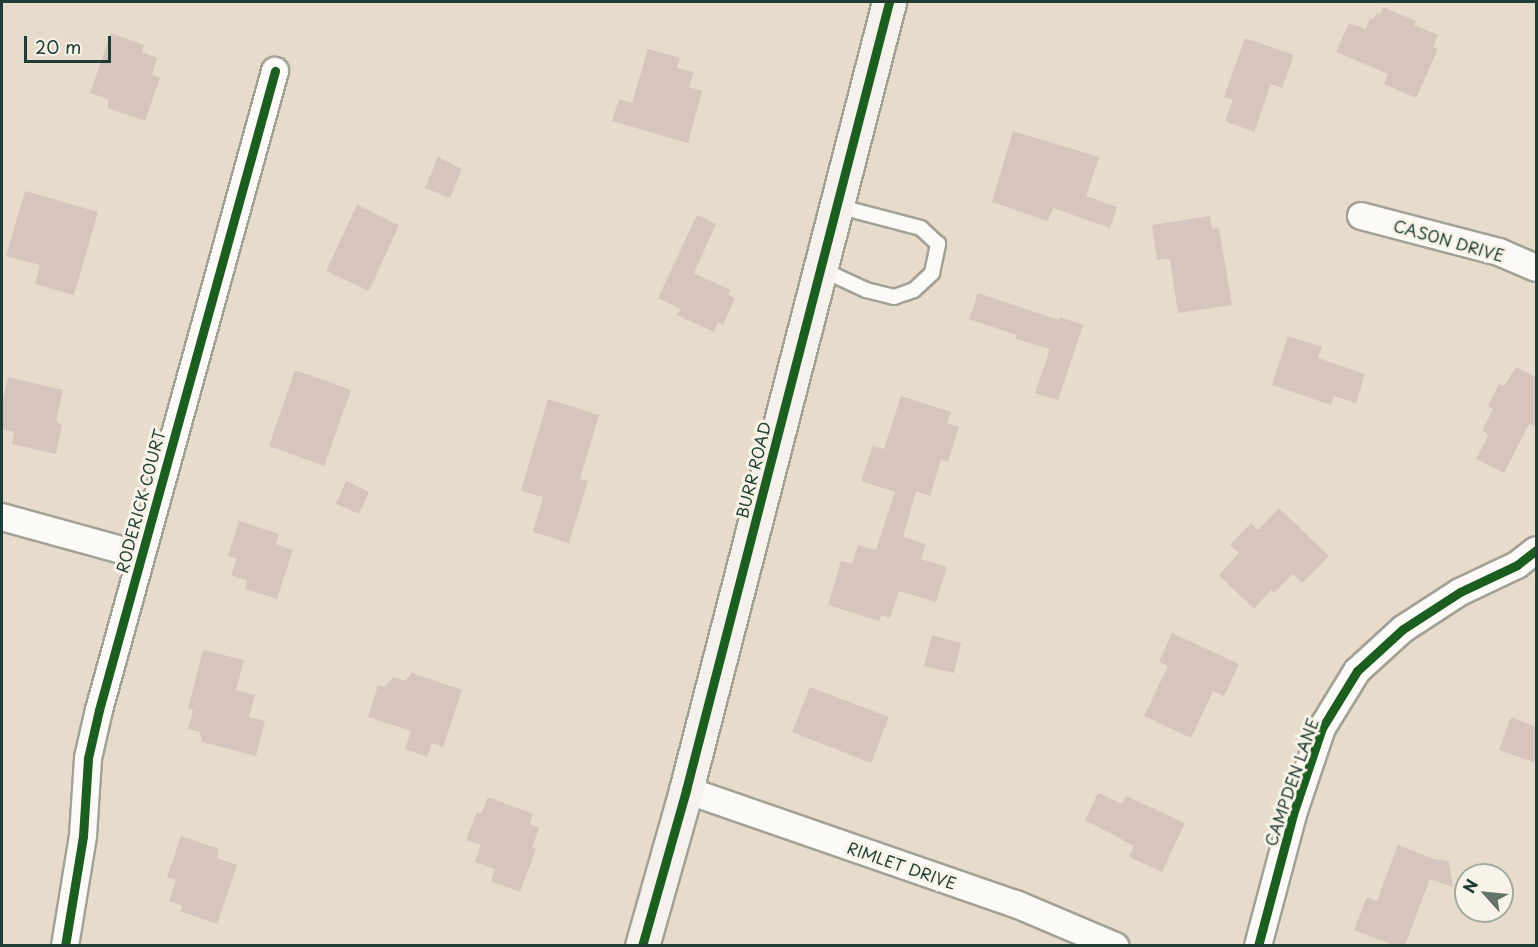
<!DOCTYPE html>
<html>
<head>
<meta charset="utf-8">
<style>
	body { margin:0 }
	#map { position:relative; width:1538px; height:947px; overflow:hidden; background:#e7dbcb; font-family:"Playpen Sans",sans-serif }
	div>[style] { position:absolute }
	.building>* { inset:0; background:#d5c5bd }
	.roads { filter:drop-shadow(2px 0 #a3a096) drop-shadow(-2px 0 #a3a096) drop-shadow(0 2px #a3a096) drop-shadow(0 -2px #a3a096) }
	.lane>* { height:14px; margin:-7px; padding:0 7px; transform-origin:7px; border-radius:7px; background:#fbfaf7 }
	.street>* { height:26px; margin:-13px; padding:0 13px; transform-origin:13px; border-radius:13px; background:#fbfaf7 }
	.secondary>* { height:33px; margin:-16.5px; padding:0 16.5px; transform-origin:16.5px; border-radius:16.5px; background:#f5f1ed }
	.cycleway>* { height:9px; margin:-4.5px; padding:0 4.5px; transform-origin:4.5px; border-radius:4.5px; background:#1b5e20 }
	span { translate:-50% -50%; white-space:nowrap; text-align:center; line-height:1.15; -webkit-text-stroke:6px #f7f3e8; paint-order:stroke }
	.street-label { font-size:16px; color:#1f3d34 }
	.frame { position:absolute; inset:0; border:3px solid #1f3d34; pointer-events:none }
	.north { position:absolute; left:1454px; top:863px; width:60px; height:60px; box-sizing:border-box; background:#f7f3e8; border:2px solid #a1aaa0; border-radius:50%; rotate:297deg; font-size:16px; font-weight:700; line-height:24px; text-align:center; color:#1f3d34 }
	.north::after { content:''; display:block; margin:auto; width:21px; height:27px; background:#657469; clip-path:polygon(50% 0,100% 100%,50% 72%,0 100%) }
	.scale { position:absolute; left:24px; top:36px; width:87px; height:27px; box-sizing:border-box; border:3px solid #1f3d34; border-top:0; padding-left:8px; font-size:18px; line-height:21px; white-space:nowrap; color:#1f3d34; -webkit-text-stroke:4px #f7f3e8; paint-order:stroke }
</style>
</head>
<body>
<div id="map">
	<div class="building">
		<i style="clip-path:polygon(1383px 7px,1416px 21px,1414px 25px,1438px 35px,1433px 47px,1438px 49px,1416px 98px,1384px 84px,1388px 74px,1336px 52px,1349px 23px,1366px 29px,1370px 18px,1374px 19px,1377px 13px,1380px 15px)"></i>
		<i style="clip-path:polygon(111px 33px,144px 45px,142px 52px,157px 58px,152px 75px,160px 78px,145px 121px,108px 108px,108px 99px,90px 93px)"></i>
		<i style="clip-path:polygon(1245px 38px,1294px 55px,1282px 88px,1271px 84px,1254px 132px,1225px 121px,1233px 100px,1224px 97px)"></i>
		<i style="clip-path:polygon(648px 49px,680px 58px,677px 68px,694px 72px,689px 87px,702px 91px,688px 143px,612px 121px,619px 99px,632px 103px)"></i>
		<i style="clip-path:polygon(1013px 131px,1099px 157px,1086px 196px,1117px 207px,1110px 228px,1053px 208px,1048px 221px,992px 202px)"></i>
		<i style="clip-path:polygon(438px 157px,462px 169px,450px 198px,425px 188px)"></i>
		<i style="clip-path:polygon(25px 191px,98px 212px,74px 295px,35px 284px,40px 265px,6px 256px)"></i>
		<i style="clip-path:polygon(357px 205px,399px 225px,369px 291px,326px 271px)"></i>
		<i style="clip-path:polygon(697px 215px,716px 224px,694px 273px,730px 290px,728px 295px,735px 298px,723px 325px,718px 322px,714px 332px,677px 315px,681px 309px,658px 298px)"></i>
		<i style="clip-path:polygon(1210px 216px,1212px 229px,1219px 228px,1232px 305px,1178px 313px,1170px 259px,1157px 260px,1152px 225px)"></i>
		<i style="clip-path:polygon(978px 293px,1059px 320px,1060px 317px,1083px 325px,1058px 400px,1035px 393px,1050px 349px,1016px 339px,1017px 335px,969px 319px)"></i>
		<i style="clip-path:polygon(1288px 336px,1322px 347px,1318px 358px,1365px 374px,1356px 403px,1334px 396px,1331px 405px,1272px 385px)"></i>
		<i style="clip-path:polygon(1516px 367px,1536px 377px,1536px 427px,1529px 424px,1504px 473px,1476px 459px,1489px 434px,1482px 431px,1493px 409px,1488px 406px,1499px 384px,1504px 386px)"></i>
		<i style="clip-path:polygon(295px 370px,351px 390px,324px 466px,269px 446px)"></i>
		<i style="clip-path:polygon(8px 377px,63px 390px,56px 421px,62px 425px,56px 454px,12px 444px,14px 432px,2px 429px,2px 404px)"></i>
		<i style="clip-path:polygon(901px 396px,951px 412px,947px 423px,959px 427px,948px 462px,941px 460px,930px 496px,916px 491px,903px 537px,926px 544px,921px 559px,947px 567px,936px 602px,899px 591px,890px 618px,881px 615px,879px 621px,828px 605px,841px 561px,852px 564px,858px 545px,876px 550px,895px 492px,861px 481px,873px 446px,884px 449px)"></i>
		<i style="clip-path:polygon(548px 399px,599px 415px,580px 479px,588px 481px,569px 543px,533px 532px,543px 497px,521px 491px)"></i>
		<i style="clip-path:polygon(346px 481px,369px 492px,359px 514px,336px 504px)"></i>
		<i style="clip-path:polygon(1279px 508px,1329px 556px,1302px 583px,1293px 574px,1274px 593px,1271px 590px,1254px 609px,1219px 575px,1239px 553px,1230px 545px,1251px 523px,1258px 530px)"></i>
		<i style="clip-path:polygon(239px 521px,279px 534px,276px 544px,293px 550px,277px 599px,245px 589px,247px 581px,231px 575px,237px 559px,228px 556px)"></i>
		<i style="clip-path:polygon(1172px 633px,1239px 664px,1224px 696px,1213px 691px,1191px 738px,1144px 716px,1168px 666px,1159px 662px)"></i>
		<i style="clip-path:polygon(932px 635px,961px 643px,954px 673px,924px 666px)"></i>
		<i style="clip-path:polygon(203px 650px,244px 660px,236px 690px,255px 695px,249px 717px,265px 721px,256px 756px,202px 742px,200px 732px,188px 729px,193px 710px,188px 709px)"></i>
		<i style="clip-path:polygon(412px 673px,462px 690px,443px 747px,432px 743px,427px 757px,405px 749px,411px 731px,368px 717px,378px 685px,385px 687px,393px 677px,405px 681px)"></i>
		<i style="clip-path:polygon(810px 687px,889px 717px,871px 763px,792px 732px)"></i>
		<i style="clip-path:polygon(1511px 717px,1536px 727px,1536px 763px,1499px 750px)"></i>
		<i style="clip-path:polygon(1098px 793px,1122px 804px,1126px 796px,1185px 823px,1162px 872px,1129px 857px,1134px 846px,1085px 820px)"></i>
		<i style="clip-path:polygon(488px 797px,533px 814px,530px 824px,539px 828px,532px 848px,536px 849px,520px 892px,491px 881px,495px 869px,475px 862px,481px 845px,466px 840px,477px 812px,481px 814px)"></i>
		<i style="clip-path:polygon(181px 836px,219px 849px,217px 858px,237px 865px,217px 924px,180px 911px,183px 906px,169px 901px,176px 880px,167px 877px)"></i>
		<i style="clip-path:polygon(1398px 845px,1434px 859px,1449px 861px,1453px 887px,1430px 879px,1405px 945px,1394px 945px,1354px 930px,1367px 897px,1377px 901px)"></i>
	</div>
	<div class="roads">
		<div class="lane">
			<i style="left:821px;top:269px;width:50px;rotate:25deg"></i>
			<i style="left:866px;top:290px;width:29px;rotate:14deg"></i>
			<i style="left:894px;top:297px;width:21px;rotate:-19deg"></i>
			<i style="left:914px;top:290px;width:25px;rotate:-43deg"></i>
			<i style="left:932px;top:273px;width:30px;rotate:-78deg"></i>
			<i style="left:938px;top:244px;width:23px;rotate:-137deg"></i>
			<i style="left:921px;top:228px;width:87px;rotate:-165.3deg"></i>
		</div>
		<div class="street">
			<i style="left:1361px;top:216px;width:143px;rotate:14.6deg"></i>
			<i style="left:1499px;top:252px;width:40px;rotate:23.4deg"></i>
			<i style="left:2px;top:517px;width:143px;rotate:15.4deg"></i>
			<i style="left:686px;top:790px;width:349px;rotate:19.1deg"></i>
			<i style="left:1016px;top:904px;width:108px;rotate:23deg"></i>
			<i style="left:65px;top:946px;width:111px;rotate:-80.7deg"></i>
			<i style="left:83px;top:836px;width:78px;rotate:-86.3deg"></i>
			<i style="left:88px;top:758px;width:49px;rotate:-77.1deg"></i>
			<i style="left:99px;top:710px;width:663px;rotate:-74.6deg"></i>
			<i style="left:1258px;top:946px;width:137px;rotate:-75.1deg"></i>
			<i style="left:1293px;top:814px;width:91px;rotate:-71.4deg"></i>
			<i style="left:1322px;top:728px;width:67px;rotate:-58.4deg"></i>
			<i style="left:1357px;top:671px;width:62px;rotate:-42.4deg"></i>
			<i style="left:1403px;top:629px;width:68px;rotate:-33deg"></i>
			<i style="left:1460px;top:592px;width:63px;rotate:-25.3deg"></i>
			<i style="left:1517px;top:565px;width:24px;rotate:-38deg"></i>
		</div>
		<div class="secondary">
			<i style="left:642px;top:946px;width:162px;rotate:-74.2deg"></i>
			<i style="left:686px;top:790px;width:814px;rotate:-75.55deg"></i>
		</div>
	</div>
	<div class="cycleway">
		<i style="left:65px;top:946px;width:111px;rotate:-80.7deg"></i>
		<i style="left:83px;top:836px;width:78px;rotate:-86.3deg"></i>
		<i style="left:88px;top:758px;width:49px;rotate:-77.1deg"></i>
		<i style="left:99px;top:710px;width:663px;rotate:-74.6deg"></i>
		<i style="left:642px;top:946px;width:162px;rotate:-74.2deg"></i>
		<i style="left:686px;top:790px;width:814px;rotate:-75.55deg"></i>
		<i style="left:1258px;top:946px;width:137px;rotate:-75.1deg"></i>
		<i style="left:1293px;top:814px;width:91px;rotate:-71.4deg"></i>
		<i style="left:1322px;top:728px;width:67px;rotate:-58.4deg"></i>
		<i style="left:1357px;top:671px;width:62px;rotate:-42.4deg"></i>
		<i style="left:1403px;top:629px;width:68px;rotate:-33deg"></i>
		<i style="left:1460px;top:592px;width:63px;rotate:-25.3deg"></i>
		<i style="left:1517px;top:565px;width:24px;rotate:-38deg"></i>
	</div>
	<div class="street-label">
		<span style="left:1449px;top:240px;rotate:16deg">CASON DRIVE</span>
		<span style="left:753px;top:470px;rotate:-76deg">BURR ROAD</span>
		<span style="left:140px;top:501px;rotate:-75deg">RODERICK COURT</span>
		<span style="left:1291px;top:782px;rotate:-71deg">CAMPDEN LANE</span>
		<span style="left:902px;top:865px;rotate:19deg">RIMLET DRIVE</span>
	</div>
	<div class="frame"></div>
	<div class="north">N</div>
	<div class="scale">20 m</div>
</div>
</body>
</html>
